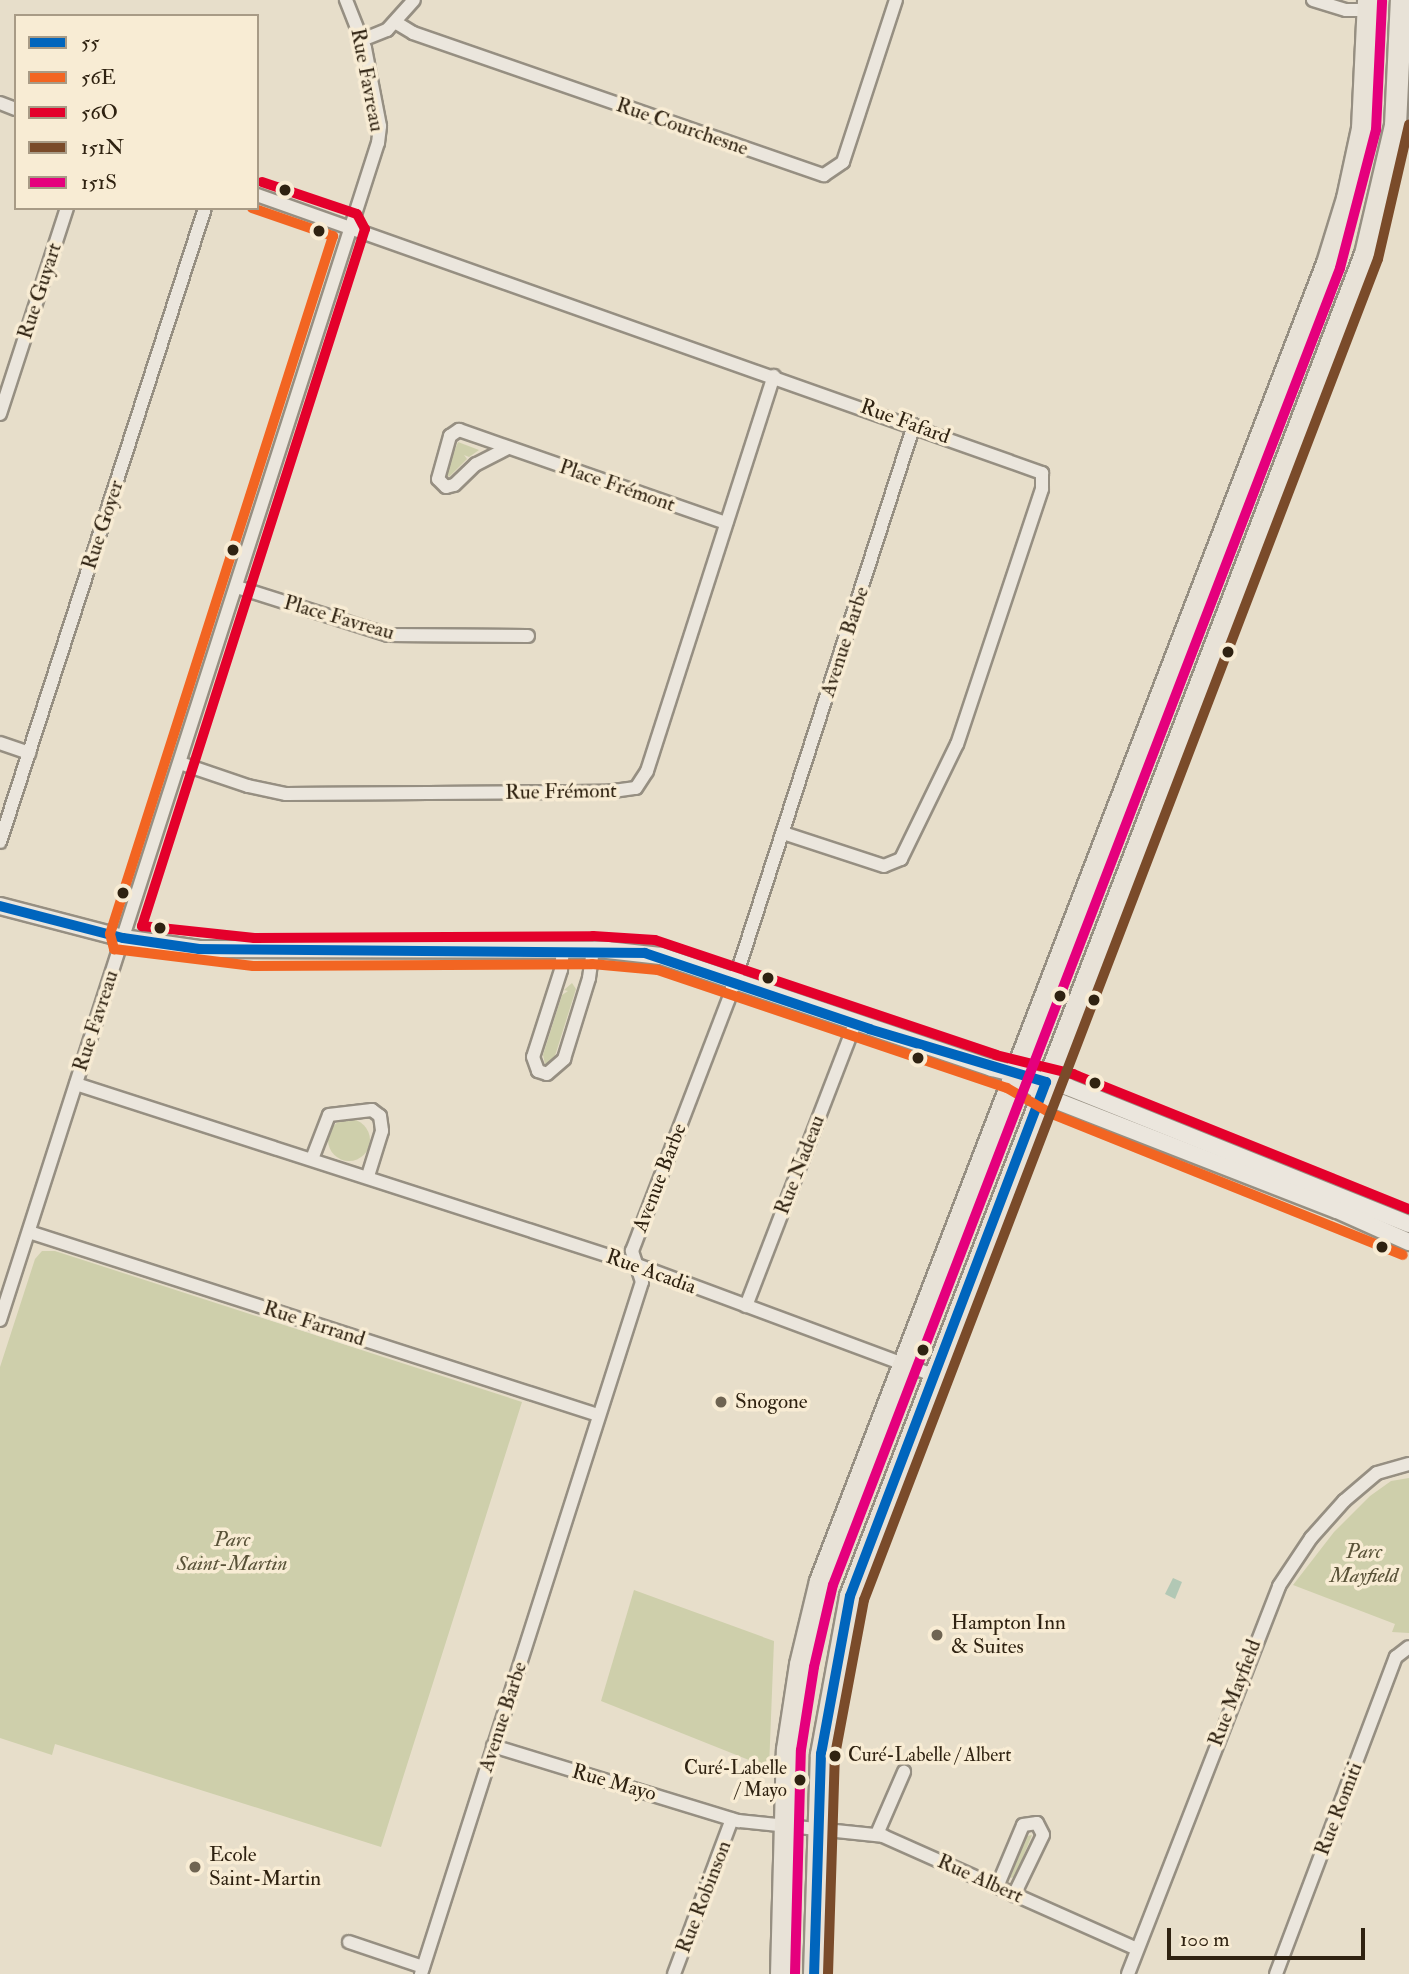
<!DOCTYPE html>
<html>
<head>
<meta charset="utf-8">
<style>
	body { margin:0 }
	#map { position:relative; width:1409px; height:1974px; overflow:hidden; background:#e7deca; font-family:"IM FELL Double Pica",serif }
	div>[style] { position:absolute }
	.green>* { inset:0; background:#cecfab }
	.round { border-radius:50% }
	.water>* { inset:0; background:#b2c8b5 }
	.roads { filter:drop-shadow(2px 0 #968f82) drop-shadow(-2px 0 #968f82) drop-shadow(0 2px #968f82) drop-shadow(0 -2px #968f82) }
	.minor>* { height:12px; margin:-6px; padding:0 6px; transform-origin:6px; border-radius:6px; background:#ebe6dd }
	.tertiary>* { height:16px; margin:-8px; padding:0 8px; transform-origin:8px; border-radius:8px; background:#ebe6dd }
	.primary>* { height:21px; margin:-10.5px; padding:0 10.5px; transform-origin:10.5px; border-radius:10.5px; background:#e8e2d7 }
	.bus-1>* { height:10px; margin:-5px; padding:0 5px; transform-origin:5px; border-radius:5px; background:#0065bd }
	.bus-2>* { height:10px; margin:-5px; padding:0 5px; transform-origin:5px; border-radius:5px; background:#f26522 }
	.bus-3>* { height:10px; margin:-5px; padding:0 5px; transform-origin:5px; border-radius:5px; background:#e4002b }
	.bus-4>* { height:10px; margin:-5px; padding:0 5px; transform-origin:5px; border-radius:5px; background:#7a4b2a }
	.bus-5>* { height:10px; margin:-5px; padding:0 5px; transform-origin:5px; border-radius:5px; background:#e5007d }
	.dots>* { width:19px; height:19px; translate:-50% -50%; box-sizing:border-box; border:4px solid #f8ecd4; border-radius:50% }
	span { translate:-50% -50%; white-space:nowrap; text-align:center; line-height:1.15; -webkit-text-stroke:7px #f8ecd4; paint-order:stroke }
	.bus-label { font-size:19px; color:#2f2211 }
	.left { translate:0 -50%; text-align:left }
	.right { translate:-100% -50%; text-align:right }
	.street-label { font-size:21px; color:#2f2211 }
	.poi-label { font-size:21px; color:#2f2211 }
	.park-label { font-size:21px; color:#595238; font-style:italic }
	.legend { position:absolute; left:14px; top:14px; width:245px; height:196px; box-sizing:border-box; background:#f8ecd4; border:2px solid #a89b86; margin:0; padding:9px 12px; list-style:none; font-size:21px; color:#2f2211 }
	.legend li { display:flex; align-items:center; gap:14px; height:35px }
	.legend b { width:35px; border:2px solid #a89b86 }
	.scale { position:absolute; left:1167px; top:1928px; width:198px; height:32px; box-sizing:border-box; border:4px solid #2f2211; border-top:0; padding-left:9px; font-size:21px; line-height:24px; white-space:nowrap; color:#2f2211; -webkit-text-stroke:5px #f8ecd4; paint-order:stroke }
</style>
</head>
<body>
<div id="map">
	<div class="green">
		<i style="clip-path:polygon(458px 442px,479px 450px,469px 457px,464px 455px,467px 459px,449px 477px,446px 472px)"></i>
		<i style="clip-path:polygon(572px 983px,576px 989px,554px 1059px,545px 1064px,543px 1055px,562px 995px,568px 991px,564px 990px)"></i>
		<i class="round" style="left:328px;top:1119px;width:42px;height:42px"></i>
		<i style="clip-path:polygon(42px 1251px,55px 1251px,522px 1402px,381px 1847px,55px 1744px,52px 1755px,0 1738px,0 1367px,35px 1259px)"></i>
		<i style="clip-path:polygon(1409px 1478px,1409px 1633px,1392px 1632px,1395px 1624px,1293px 1585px,1334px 1532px,1370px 1496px,1391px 1481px)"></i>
		<i style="clip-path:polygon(634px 1590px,774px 1641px,769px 1768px,601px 1701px)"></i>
		<i style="clip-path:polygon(1032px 1835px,1015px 1877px,1010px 1878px,1027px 1836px)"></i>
	</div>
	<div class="water">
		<i style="clip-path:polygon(1173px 1578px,1182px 1582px,1175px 1599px,1165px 1594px)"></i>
	</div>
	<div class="roads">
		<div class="minor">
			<i style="left:1313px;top:0;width:34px;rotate:17deg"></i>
			<i style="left:1346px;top:10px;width:22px"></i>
			<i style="left:395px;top:22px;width:21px;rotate:31deg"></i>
			<i style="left:413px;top:33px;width:435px;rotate:19.1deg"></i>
			<i style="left:824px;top:175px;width:23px;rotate:-34deg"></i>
			<i style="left:843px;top:162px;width:170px;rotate:-71.9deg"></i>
			<i style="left:362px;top:40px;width:27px;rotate:-22deg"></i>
			<i style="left:387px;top:30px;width:40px;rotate:-48deg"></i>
			<i style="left:0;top:103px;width:17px;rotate:21deg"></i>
			<i style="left:257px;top:195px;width:833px;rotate:19.5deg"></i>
			<i style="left:1042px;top:473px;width:16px;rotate:90deg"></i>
			<i style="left:1042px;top:489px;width:269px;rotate:108.4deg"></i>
			<i style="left:957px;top:744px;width:128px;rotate:116deg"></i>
			<i style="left:901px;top:859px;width:18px;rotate:158deg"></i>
			<i style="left:884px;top:866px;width:106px;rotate:-161.9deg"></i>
			<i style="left:0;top:414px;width:217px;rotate:-72deg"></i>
			<i style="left:508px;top:448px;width:36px;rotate:153deg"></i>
			<i style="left:476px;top:464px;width:30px;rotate:136deg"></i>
			<i style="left:454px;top:485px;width:8px;rotate:166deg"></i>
			<i style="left:446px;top:487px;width:11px;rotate:-135deg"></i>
			<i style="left:438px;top:479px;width:45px;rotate:-74.4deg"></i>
			<i style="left:450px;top:436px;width:11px;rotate:-34deg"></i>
			<i style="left:459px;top:430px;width:283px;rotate:19.2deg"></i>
			<i style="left:237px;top:587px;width:158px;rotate:17.6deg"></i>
			<i style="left:388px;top:635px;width:140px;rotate:0.4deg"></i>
			<i style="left:0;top:743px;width:31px;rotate:19deg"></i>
			<i style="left:180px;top:763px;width:72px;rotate:18.7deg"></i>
			<i style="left:248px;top:786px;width:39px;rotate:12deg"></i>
			<i style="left:286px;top:794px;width:320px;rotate:-0.4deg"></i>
			<i style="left:606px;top:792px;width:30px;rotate:-8deg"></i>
			<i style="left:636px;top:788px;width:20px;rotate:-57deg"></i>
			<i style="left:647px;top:771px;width:415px;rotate:-72.2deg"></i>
			<i style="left:0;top:842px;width:666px;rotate:-72.08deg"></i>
			<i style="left:563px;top:950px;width:20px;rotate:96deg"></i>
			<i style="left:561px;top:970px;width:91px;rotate:107.8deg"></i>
			<i style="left:533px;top:1057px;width:15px;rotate:70deg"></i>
			<i style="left:538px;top:1071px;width:9px;rotate:18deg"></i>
			<i style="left:547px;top:1074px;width:23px;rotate:-41deg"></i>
			<i style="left:564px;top:1059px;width:85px;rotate:-72.8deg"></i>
			<i style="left:589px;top:978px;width:28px;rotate:-82deg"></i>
			<i style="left:76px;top:1084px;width:589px;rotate:17.88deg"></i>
			<i style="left:637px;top:1265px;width:315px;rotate:20.4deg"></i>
			<i style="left:312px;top:1159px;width:47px;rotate:-68.9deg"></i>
			<i style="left:329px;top:1115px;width:43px;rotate:-6.6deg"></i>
			<i style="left:372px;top:1110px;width:10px;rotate:37deg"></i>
			<i style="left:380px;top:1116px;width:15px;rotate:82deg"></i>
			<i style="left:382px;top:1131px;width:47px;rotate:107.3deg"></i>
			<i style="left:29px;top:1232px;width:598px;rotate:17.83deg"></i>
			<i style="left:746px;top:1306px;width:302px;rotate:-68.9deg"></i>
			<i style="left:0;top:1320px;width:1236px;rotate:-72.2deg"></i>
			<i style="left:378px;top:143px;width:17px;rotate:-83deg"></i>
			<i style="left:380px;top:126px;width:79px;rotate:-100.9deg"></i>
			<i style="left:365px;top:48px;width:52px;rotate:-111.6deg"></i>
			<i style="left:493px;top:1746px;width:257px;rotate:17deg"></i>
			<i style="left:739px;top:1821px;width:145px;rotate:5.9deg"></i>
			<i style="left:883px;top:1836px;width:278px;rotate:24deg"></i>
			<i style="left:877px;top:1834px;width:68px;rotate:-66.5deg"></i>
			<i style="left:997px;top:1887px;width:67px;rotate:-67.2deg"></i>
			<i style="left:1023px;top:1825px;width:14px;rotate:-8deg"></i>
			<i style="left:1037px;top:1823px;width:13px;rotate:63deg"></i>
			<i style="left:1043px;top:1835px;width:67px;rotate:115.8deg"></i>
			<i style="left:349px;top:1942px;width:78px;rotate:18.7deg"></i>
			<i style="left:421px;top:1974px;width:726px;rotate:-72.29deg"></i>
			<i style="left:642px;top:1282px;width:33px;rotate:-108deg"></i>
			<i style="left:632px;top:1251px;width:271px;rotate:-69deg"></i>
			<i style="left:729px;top:998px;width:602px;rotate:-72.11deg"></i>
			<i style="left:674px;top:1974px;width:165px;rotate:-69.5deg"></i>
			<i style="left:1128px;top:1974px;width:416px;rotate:-68.7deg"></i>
			<i style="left:1279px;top:1586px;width:58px;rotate:-56.3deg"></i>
			<i style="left:1311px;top:1538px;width:50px;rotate:-48.3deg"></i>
			<i style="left:1344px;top:1501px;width:43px;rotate:-40.3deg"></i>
			<i style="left:1377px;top:1473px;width:33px;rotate:-16deg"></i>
			<i style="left:1276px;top:1974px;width:339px;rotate:-69.3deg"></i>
			<i style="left:1396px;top:1657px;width:16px;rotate:-38deg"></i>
		</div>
		<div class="tertiary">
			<i style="left:0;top:906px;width:127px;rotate:14.6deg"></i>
			<i style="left:123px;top:938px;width:77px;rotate:8.2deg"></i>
			<i style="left:199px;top:949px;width:408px;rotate:0.1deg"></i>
			<i style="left:607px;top:950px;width:54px;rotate:6.3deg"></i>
			<i style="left:661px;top:956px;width:349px;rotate:18.7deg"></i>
			<i style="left:992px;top:1068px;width:78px;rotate:14deg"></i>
			<i style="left:1068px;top:1087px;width:367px;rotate:21.9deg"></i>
			<i style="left:1033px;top:1087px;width:28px;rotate:30deg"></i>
			<i style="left:1057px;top:1101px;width:300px;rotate:21.3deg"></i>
			<i style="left:1337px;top:1210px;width:79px;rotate:24deg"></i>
		</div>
		<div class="primary">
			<i style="left:781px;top:1974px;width:225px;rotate:-88.5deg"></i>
			<i style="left:787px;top:1749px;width:86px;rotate:-81.3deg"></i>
			<i style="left:800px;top:1664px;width:85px;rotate:-76.5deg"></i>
			<i style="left:820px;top:1581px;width:1412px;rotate:-68.96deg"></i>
			<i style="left:1327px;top:263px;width:68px;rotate:-72.9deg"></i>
			<i style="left:1347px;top:198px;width:72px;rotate:-77.9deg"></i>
			<i style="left:1362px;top:128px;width:128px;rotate:-87.3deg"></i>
			<i style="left:814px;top:1974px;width:220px;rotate:-88.2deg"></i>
			<i style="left:821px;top:1754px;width:161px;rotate:-79.6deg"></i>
			<i style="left:850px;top:1596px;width:1437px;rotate:-69.01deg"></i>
			<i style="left:1365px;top:254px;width:132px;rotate:-76.9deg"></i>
			<i style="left:1395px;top:125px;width:125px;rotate:-87.3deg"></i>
		</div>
	</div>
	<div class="bus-1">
		<i style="left:0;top:906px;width:127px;rotate:14.6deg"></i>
		<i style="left:123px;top:938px;width:77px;rotate:8.2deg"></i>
		<i style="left:199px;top:949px;width:446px;rotate:0.5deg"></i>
		<i style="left:645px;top:953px;width:237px;rotate:18.7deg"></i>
		<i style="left:869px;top:1029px;width:185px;rotate:16.7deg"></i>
		<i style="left:1046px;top:1082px;width:550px;rotate:110.87deg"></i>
		<i style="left:850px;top:1596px;width:161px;rotate:100.4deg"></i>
		<i style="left:821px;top:1754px;width:220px;rotate:91.8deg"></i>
	</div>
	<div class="bus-2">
		<i style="left:252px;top:208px;width:86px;rotate:19.1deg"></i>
		<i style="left:333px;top:236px;width:733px;rotate:107.72deg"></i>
		<i style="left:110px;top:934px;width:16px;rotate:75deg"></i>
		<i style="left:114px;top:949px;width:140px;rotate:7deg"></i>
		<i style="left:253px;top:966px;width:339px;rotate:-0.3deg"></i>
		<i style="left:592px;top:964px;width:66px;rotate:5.2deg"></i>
		<i style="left:658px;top:970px;width:368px;rotate:18.7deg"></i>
		<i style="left:1007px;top:1088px;width:52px;rotate:30deg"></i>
		<i style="left:1052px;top:1114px;width:378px;rotate:21.9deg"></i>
	</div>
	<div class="bus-3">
		<i style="left:262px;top:182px;width:100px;rotate:18.6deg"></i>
		<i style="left:357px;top:214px;width:17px;rotate:62deg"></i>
		<i style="left:365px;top:229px;width:732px;rotate:107.74deg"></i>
		<i style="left:142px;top:926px;width:113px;rotate:6.1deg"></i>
		<i style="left:254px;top:938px;width:339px;rotate:-0.3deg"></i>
		<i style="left:593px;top:936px;width:62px;rotate:3.7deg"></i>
		<i style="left:655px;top:940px;width:360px;rotate:18.6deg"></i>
		<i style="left:996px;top:1055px;width:79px;rotate:13.9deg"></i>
		<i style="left:1073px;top:1074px;width:362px;rotate:21.9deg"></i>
	</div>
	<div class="bus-4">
		<i style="left:828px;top:1974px;width:219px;rotate:-88.2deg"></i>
		<i style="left:835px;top:1755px;width:158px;rotate:-79.4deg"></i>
		<i style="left:864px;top:1600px;width:1436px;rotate:-69.03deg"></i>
		<i style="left:1378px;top:259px;width:138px;rotate:-77deg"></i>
	</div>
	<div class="bus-5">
		<i style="left:795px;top:1974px;width:224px;rotate:-88.5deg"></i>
		<i style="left:801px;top:1750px;width:84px;rotate:-81.1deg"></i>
		<i style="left:814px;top:1667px;width:84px;rotate:-77deg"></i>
		<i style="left:833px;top:1585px;width:1411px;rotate:-68.94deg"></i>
		<i style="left:1340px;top:268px;width:143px;rotate:-75.4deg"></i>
		<i style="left:1376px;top:130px;width:129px;rotate:-87.3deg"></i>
	</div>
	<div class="dots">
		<i style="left:285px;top:190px;background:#2f2211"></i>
		<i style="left:319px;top:231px;background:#2f2211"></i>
		<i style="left:233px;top:550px;background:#2f2211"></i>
		<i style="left:1228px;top:652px;background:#2f2211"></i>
		<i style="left:123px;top:893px;background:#2f2211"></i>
		<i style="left:160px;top:928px;background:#2f2211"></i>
		<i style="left:768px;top:978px;background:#2f2211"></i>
		<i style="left:1060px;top:996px;background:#2f2211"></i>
		<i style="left:1094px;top:1000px;background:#2f2211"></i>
		<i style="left:918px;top:1058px;background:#2f2211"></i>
		<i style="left:1095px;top:1083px;background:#2f2211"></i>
		<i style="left:1382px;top:1247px;background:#2f2211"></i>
		<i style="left:923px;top:1350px;background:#2f2211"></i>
		<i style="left:721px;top:1402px;background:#6f6452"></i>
		<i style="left:937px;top:1635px;background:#6f6452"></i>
		<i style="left:835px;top:1756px;background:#2f2211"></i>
		<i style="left:800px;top:1780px;background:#2f2211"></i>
		<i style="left:195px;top:1867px;background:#6f6452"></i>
	</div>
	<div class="bus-label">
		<span class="left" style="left:848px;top:1756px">Curé-Labelle / Albert</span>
		<span class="right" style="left:787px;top:1780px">Curé-Labelle<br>/ Mayo</span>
	</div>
	<div class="street-label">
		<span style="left:367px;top:80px;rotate:79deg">Rue Favreau</span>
		<span style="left:682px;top:127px;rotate:19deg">Rue Courchesne</span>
		<span style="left:40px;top:291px;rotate:-72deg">Rue Guyart</span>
		<span style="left:905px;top:422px;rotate:20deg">Rue Fafard</span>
		<span style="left:617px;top:486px;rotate:19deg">Place Frémont</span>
		<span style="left:103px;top:525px;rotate:-72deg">Rue Goyer</span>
		<span style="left:339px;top:618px;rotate:16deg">Place Favreau</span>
		<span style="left:845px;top:642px;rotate:-72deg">Avenue Barbe</span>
		<span style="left:561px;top:792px;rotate:-1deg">Rue Frémont</span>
		<span style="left:96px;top:1021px;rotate:-72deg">Rue Favreau</span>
		<span style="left:800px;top:1165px;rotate:-69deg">Rue Nadeau</span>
		<span style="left:660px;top:1178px;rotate:-69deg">Avenue Barbe</span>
		<span style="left:651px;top:1272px;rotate:20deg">Rue Acadia</span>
		<span style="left:314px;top:1324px;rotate:18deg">Rue Farrand</span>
		<span style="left:1235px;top:1693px;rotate:-69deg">Rue Mayfield</span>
		<span style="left:503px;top:1717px;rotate:-72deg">Avenue Barbe</span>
		<span style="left:614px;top:1783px;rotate:16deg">Rue Mayo</span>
		<span style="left:1339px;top:1809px;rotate:-69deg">Rue Romiti</span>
		<span style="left:980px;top:1879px;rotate:24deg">Rue Albert</span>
		<span style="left:704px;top:1897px;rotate:-69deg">Rue Robinson</span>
	</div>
	<div class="poi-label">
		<span class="left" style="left:735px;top:1402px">Snogone</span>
		<span class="left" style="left:951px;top:1635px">Hampton Inn<br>&amp; Suites</span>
		<span class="left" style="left:209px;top:1867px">Ecole<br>Saint-Martin</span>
	</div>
	<div class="park-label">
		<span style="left:232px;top:1552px">Parc<br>Saint-Martin</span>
		<span style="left:1364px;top:1564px">Parc<br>Mayfield</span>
	</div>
	<ul class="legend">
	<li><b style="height:9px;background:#0065bd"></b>55</li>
	<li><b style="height:9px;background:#f26522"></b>56E</li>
	<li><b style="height:9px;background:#e4002b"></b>56O</li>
	<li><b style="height:9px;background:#7a4b2a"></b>151N</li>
	<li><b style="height:9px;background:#e5007d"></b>151S</li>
	</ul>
	<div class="scale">100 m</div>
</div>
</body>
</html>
